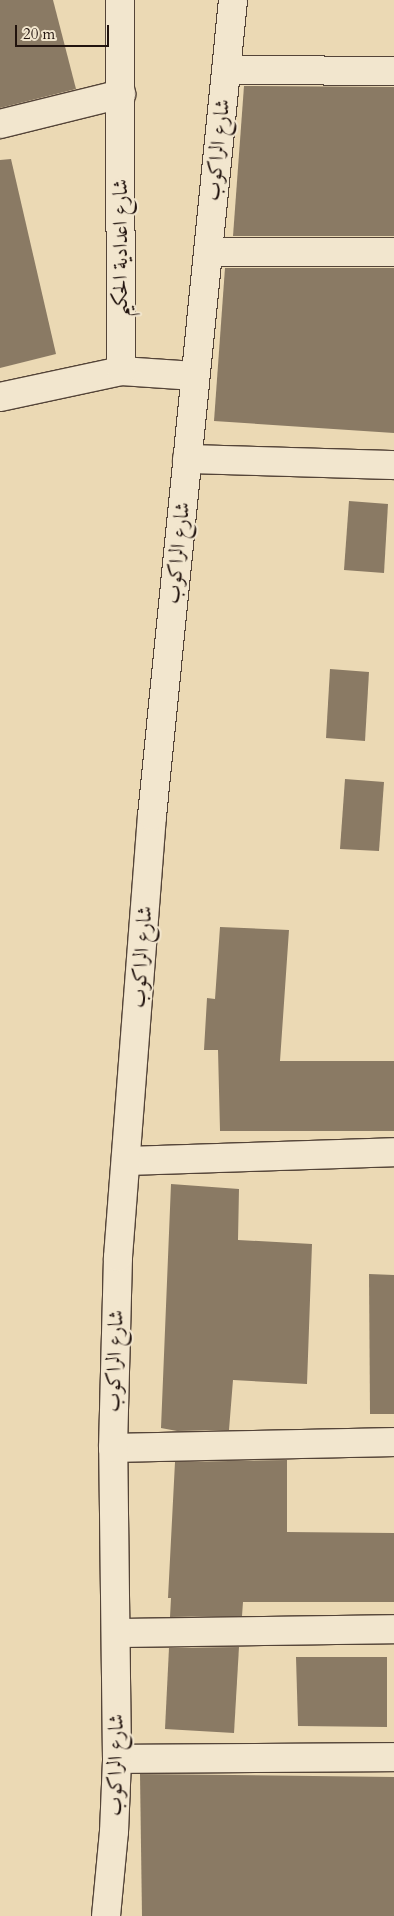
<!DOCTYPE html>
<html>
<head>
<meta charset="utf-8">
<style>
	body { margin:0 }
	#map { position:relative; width:394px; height:1916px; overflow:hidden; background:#ebd9b4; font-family:Cardo,Amiri,serif }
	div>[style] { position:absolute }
	.building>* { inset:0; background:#8a7a64 }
	.roads { filter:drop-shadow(1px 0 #544438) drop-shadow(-1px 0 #544438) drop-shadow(0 1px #544438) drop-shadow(0 -1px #544438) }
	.minor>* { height:28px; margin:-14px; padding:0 14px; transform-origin:14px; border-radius:14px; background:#f2e6ce }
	span { translate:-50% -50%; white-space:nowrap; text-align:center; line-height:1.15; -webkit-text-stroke:4px #f2e6ce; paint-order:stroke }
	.street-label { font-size:21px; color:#21130e }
	.scale { position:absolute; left:15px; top:25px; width:94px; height:22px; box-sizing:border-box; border:2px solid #21130e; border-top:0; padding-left:6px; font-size:15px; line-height:18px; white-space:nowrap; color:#21130e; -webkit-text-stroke:4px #f2e6ce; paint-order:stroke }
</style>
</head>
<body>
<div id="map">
	<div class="building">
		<i style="clip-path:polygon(0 0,53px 0,76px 89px,0 108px)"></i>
		<i style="clip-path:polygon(244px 86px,394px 87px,394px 236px,233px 236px)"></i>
		<i style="clip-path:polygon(11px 159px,56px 354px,0 368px,0 160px)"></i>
		<i style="clip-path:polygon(225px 268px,394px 268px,394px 433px,214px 421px)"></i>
		<i style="clip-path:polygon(349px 501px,388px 504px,384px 573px,344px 570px)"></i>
		<i style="clip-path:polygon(330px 669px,369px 672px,365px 741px,326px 738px)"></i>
		<i style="clip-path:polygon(345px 779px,384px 782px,379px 851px,340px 849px)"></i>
		<i style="clip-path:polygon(220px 927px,289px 930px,280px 1061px,394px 1061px,394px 1131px,220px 1131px,218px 1050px,204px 1050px,207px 998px,215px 999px)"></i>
		<i style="clip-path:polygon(171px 1184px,239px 1189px,238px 1240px,312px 1244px,307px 1384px,233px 1380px,229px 1430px,177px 1431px,161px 1428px)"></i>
		<i style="clip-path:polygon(369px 1274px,394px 1275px,394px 1414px,370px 1414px)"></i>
		<i style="clip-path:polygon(287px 1460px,287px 1532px,394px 1533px,394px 1602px,243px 1602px,242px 1616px,170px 1617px,171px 1598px,168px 1598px,175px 1462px)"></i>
		<i style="clip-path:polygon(239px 1647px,234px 1733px,165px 1729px,169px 1648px)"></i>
		<i style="clip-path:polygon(296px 1657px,387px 1657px,387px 1727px,298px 1726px)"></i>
		<i style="clip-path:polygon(140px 1774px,394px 1777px,394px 1916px,142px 1916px)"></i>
	</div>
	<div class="roads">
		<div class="minor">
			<i style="left:226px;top:70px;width:168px;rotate:0.3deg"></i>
			<i style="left:0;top:124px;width:125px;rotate:-13.9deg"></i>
			<i style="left:208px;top:252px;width:186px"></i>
			<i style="left:121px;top:371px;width:74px;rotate:3.9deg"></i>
			<i style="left:0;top:397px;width:124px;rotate:-12.1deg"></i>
			<i style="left:121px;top:371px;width:371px;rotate:-90.2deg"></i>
			<i style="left:187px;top:459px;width:207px;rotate:1.7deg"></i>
			<i style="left:126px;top:1161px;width:268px;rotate:-1.9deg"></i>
			<i style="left:113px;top:1448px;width:281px;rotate:-1.2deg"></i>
			<i style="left:116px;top:1633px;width:278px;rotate:-0.8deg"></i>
			<i style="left:117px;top:1759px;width:277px;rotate:-0.4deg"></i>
			<i style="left:106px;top:1916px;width:84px;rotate:-84.6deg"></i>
			<i style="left:114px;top:1832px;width:73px;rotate:-87.6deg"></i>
			<i style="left:117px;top:1759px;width:311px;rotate:-90.7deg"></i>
			<i style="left:113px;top:1448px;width:191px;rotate:-88.5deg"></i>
			<i style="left:118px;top:1257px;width:442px;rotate:-85.6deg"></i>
			<i style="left:152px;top:816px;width:820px;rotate:-84.33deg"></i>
		</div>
	</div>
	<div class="street-label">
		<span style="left:218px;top:150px;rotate:-84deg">شارع الراكوب</span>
		<span style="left:121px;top:248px;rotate:-90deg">شارع اعدادية الحكيم</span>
		<span style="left:178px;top:553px;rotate:-84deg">شارع الراكوب</span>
		<span style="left:142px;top:957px;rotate:-86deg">شارع الراكوب</span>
		<span style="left:115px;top:1361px;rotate:-88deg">شارع الراكوب</span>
		<span style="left:116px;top:1765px;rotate:-89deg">شارع الراكوب</span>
	</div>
	<div class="scale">20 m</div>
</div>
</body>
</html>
